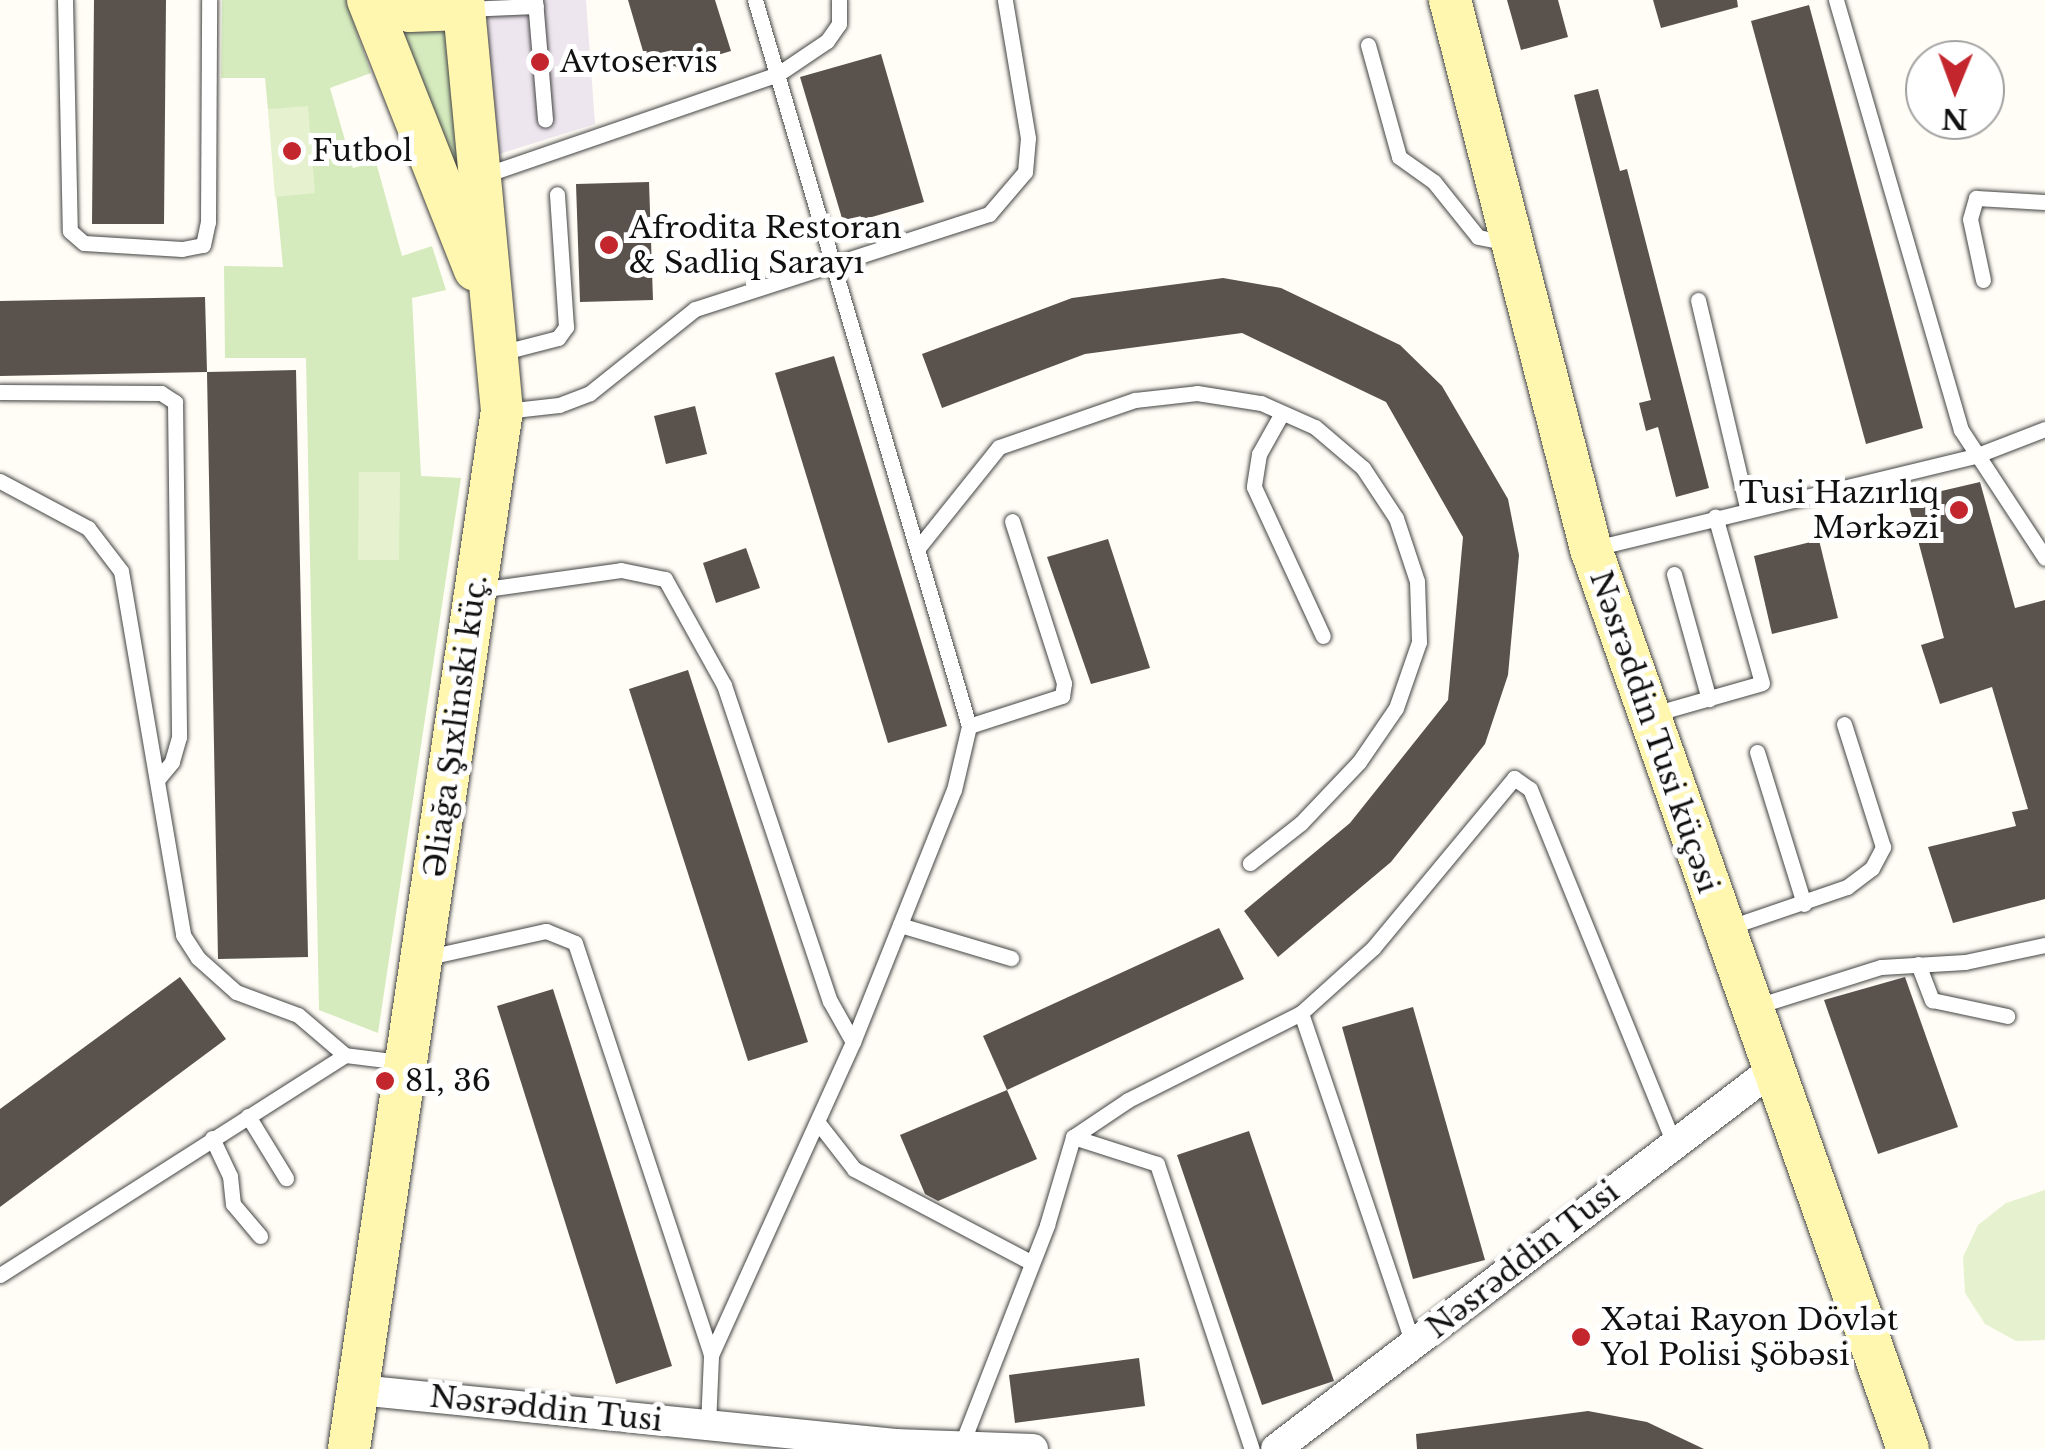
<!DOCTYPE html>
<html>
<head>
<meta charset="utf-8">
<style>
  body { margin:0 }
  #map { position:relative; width:2045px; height:1449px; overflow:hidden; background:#fffdf5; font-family:"Libre Baskerville",serif }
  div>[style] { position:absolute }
  .industrial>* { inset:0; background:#eee6ef }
  .green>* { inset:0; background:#d5ebbd }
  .pitch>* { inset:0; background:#e6f2cf }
  .building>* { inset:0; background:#5a524d }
  .roads { filter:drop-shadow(0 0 2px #444) drop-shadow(0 0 2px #444) }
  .lane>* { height:15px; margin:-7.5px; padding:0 7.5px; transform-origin:7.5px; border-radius:7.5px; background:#fff }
  .street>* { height:30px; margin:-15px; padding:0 15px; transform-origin:15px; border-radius:15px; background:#fff }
  .secondary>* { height:42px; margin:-21px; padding:0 21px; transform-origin:21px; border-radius:21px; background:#fff6b0 }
  .dots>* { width:28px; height:28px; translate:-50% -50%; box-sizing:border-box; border:5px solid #fff; border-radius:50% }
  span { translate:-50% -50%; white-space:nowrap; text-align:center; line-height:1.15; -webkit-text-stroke:10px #fff; paint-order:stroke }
  .poi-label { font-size:30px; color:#111 }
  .left { translate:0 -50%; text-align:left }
  .right { translate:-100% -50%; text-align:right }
  .street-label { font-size:30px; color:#111 }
  .north { position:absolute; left:1905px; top:40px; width:100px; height:100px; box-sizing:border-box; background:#fff; border:2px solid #a0a0a0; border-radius:50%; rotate:181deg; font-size:28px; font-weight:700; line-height:40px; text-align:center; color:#111 }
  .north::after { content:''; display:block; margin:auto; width:35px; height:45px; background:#c4262e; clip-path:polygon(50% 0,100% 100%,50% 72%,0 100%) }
</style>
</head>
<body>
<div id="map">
  <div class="industrial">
    <div style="clip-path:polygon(486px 0,586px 0,595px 124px,496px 155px)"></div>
  </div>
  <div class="green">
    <div style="clip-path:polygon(222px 0,346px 0,371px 73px,330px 88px,353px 168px,376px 162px,402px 256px,432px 246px,446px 290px,412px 298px,421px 476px,461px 478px,378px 1033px,319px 1010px,306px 358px,225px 358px,224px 266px,283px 267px,265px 78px,221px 78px)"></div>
    <div style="clip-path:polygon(389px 26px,450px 33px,466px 211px)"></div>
  </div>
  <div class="pitch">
    <div style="clip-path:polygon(308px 106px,315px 193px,275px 197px,268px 109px)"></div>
    <div style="clip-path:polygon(359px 472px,400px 472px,399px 560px,358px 560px)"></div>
    <div style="clip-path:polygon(2045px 1190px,2045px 1340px,2016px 1341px,1985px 1324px,1965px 1293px,1963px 1257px,1978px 1225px,2006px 1203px)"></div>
  </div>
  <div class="building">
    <div style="clip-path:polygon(94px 0,166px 0,164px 224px,92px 224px)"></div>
    <div style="clip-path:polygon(628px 0,715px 0,731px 51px,650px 75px)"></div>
    <div style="clip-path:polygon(1507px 0,1558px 0,1568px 37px,1521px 50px)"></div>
    <div style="clip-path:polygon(1653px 0,1737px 0,1738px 7px,1661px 28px)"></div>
    <div style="clip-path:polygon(1809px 5px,1923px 428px,1866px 444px,1751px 21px)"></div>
    <div style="clip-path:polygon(881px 54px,924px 202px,844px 225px,800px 77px)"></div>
    <div style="clip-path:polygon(1598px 89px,1620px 171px,1627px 169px,1709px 488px,1676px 497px,1658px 427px,1646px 431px,1639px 403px,1651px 400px,1574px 95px)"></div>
    <div style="clip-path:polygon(649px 182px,653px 300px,580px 302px,576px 184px)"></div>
    <div style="clip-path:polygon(1223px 278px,1281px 288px,1400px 345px,1442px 386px,1508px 499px,1519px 555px,1508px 675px,1485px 744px,1391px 862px,1278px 957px,1244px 911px,1350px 823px,1448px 700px,1463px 537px,1386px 402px,1242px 333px,1085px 354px,942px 408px,922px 354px,1072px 298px)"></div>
    <div style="clip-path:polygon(205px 297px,207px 372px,0 376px,0 301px)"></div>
    <div style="clip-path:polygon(834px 356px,947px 726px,888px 743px,775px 373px)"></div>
    <div style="clip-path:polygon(296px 370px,308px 957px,218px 959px,207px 372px)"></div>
    <div style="clip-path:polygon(695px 406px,707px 454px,666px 464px,654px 416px)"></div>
    <div style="clip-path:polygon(1980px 482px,2015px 608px,2045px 600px,2045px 899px,1953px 923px,1928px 847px,2016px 826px,2012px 812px,2028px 809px,1992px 687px,1940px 704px,1921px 645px,1944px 638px,1907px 499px)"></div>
    <div style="clip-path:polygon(1108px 539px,1150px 668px,1091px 684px,1047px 557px)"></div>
    <div style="clip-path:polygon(1819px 540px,1838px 618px,1772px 634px,1754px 556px)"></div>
    <div style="clip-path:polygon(746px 548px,760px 588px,716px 603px,703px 563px)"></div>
    <div style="clip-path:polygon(688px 670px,808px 1042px,748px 1061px,629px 689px)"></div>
    <div style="clip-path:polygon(1219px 928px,1244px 979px,1007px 1090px,983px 1036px)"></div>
    <div style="clip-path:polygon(180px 977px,226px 1039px,0 1207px,0 1109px)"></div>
    <div style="clip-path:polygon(1905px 977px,1958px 1127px,1878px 1154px,1824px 1000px)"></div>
    <div style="clip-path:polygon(553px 989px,672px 1366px,616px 1384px,497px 1006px)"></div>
    <div style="clip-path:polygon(1413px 1007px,1485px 1260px,1413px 1279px,1342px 1027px)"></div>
    <div style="clip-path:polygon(1007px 1090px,1037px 1159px,938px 1201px,925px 1194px,900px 1135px)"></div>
    <div style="clip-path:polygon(1249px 1131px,1334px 1381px,1262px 1405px,1177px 1155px)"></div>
    <div style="clip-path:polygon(1139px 1358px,1145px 1406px,1015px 1423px,1009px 1375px)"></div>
    <div style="clip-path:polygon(1588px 1411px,1647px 1422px,1704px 1449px,1417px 1449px,1416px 1434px)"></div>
  </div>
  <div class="roads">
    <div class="lane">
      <div style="left:65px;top:0;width:231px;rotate:88.8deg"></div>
      <div style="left:70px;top:231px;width:18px;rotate:41deg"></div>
      <div style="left:84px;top:243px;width:98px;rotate:3.5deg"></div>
      <div style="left:182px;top:249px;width:21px;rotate:-11deg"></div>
      <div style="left:203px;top:245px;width:24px;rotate:-78deg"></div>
      <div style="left:208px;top:222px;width:222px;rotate:-89.7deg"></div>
      <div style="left:535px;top:0;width:120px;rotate:85.2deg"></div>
      <div style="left:1836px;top:0;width:448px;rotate:73.8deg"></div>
      <div style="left:1961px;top:430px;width:153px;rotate:56.7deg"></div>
      <div style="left:465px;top:9px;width:71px;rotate:-2.4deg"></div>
      <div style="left:1368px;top:45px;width:116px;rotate:74.5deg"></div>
      <div style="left:1399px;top:157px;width:43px;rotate:35.5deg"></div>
      <div style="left:1434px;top:182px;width:70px;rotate:51.3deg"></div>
      <div style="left:1478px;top:237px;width:32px;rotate:11deg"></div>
      <div style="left:482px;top:176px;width:313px;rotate:-19deg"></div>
      <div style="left:778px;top:74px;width:59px;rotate:-34deg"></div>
      <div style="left:827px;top:41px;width:21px;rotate:-55deg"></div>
      <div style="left:839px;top:24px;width:24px;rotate:-90deg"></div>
      <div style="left:1983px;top:280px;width:62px;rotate:-102deg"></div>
      <div style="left:1970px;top:219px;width:22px;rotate:-74deg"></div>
      <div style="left:1976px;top:198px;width:69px;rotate:3.3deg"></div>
      <div style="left:1698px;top:300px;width:213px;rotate:76.7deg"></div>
      <div style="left:500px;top:353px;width:60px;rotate:-14.5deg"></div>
      <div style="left:558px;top:338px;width:14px;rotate:-54deg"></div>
      <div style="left:566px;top:327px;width:133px;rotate:-93.9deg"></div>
      <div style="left:0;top:392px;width:161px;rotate:0.4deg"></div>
      <div style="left:161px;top:393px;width:17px;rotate:33deg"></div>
      <div style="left:175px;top:402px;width:335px;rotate:89.3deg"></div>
      <div style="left:179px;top:737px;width:26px;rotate:106deg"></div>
      <div style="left:172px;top:762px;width:23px;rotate:130deg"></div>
      <div style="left:505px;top:411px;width:54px;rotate:-6.3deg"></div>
      <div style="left:559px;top:405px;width:33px;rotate:-21deg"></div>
      <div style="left:590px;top:393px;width:134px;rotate:-38.7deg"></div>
      <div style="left:695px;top:309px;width:309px;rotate:-17.9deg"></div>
      <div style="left:989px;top:214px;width:55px;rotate:-49.4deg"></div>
      <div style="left:1025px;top:172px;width:34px;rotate:-85deg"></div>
      <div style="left:1028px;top:138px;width:140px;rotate:-99.5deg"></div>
      <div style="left:1282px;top:413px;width:47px;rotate:119.3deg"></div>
      <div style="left:1259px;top:454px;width:33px;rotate:99deg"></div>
      <div style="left:1254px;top:487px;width:164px;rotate:65.2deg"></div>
      <div style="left:0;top:481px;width:100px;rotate:28.1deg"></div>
      <div style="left:88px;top:528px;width:54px;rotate:52.5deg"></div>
      <div style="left:121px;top:571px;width:369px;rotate:80.3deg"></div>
      <div style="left:183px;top:935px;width:27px;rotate:57deg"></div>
      <div style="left:198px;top:958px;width:51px;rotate:41.8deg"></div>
      <div style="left:236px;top:992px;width:66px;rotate:20.4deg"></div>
      <div style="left:298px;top:1015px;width:62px;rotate:40.4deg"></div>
      <div style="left:918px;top:548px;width:129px;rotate:-51.3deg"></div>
      <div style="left:999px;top:447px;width:144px;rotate:-19.1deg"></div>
      <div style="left:1135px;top:400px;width:62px;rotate:-6.4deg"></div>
      <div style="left:1197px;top:393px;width:65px;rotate:8.9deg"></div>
      <div style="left:1261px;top:403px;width:59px;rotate:24deg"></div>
      <div style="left:1315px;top:427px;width:63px;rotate:40.5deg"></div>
      <div style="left:1363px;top:468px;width:60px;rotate:56.6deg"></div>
      <div style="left:1396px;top:518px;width:66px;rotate:71.6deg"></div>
      <div style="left:1417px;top:581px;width:61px;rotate:88.1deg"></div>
      <div style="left:1419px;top:642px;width:70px;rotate:109.2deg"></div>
      <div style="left:1396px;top:708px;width:65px;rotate:124.4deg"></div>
      <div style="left:1359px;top:762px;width:84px;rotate:133.6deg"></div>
      <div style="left:1301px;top:823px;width:65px;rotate:141.9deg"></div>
      <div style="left:1595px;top:548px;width:391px;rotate:-13.6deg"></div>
      <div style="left:1975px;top:456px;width:75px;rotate:-21.1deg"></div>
      <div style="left:1674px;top:574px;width:130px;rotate:74.4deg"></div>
      <div style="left:479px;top:590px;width:143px;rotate:-8deg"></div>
      <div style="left:621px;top:570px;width:45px;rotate:11.6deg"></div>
      <div style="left:665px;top:579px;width:121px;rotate:60.9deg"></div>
      <div style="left:724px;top:685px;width:333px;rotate:71.5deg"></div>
      <div style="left:830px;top:1001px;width:47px;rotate:60.7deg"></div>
      <div style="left:1650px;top:715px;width:116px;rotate:-15.9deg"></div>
      <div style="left:1762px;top:683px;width:173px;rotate:-105.7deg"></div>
      <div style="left:969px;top:726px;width:98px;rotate:-17.9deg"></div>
      <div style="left:1062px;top:696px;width:13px;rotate:-81deg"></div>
      <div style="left:1064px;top:683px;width:170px;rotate:-107.8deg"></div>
      <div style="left:1757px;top:752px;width:159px;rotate:72.8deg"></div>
      <div style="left:900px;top:925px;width:116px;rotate:16.6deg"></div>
      <div style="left:1727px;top:928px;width:127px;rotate:-18.9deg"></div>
      <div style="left:1847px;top:887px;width:31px;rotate:-37deg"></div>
      <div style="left:1872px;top:868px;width:24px;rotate:-62deg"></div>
      <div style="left:1883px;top:847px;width:129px;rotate:-107.6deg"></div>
      <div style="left:424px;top:958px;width:125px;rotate:-12.5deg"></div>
      <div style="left:546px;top:931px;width:31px;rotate:22deg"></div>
      <div style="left:575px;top:943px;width:434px;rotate:71.7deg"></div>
      <div style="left:1918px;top:964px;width:39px;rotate:69deg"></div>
      <div style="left:1932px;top:1000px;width:77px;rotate:12deg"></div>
      <div style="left:1757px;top:1006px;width:130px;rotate:-17.5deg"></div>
      <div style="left:1881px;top:967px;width:84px;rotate:-3.4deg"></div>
      <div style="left:1965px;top:962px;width:82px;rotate:-12deg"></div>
      <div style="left:1301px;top:1013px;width:352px;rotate:71.3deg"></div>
      <div style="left:248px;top:1116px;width:73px;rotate:58.5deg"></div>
      <div style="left:819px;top:1124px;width:57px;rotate:52.1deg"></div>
      <div style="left:854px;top:1169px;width:201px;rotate:27.8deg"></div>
      <div style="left:1073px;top:1137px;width:88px;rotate:17.8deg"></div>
      <div style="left:1157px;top:1164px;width:300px;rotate:71.6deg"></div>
      <div style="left:212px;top:1138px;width:42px;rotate:64.7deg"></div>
      <div style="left:230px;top:1176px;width:28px;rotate:84deg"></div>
      <div style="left:233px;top:1204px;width:42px;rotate:49.8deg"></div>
      <div style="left:0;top:1275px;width:409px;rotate:-32.5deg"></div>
      <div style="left:345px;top:1055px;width:56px;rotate:7.1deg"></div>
      <div style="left:708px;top:1425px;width:70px;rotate:-87.5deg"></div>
      <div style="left:711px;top:1355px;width:344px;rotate:-65.6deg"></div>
      <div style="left:853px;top:1042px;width:271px;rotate:-68.2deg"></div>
      <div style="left:954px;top:790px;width:66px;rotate:-76.8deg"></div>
      <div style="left:969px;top:726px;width:757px;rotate:-106.42deg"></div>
      <div style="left:961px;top:1446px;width:237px;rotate:-68.7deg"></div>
      <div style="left:1047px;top:1225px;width:92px;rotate:-73.5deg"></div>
      <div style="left:1073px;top:1137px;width:66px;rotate:-33.9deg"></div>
      <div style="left:1128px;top:1100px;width:194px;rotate:-26.7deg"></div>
      <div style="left:1301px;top:1013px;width:97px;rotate:-42.1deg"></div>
      <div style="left:1373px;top:948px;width:221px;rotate:-50.3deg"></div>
      <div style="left:1514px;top:778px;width:19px;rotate:35deg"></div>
      <div style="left:1530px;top:789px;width:380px;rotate:67.9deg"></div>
    </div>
    <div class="street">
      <div style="left:359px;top:1390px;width:539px;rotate:5.75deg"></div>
      <div style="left:895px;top:1444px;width:138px;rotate:2.1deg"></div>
      <div style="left:1276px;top:1449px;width:624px;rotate:-37.38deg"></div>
    </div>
    <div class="secondary">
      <div style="left:368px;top:0;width:290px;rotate:68.4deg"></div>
      <div style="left:385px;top:0;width:27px;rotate:24deg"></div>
      <div style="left:410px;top:11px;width:53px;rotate:-2.2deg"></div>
      <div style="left:1450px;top:0;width:567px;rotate:75.6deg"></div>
      <div style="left:1591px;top:549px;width:954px;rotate:70.6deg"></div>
      <div style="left:349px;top:1449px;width:1049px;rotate:-81.62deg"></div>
      <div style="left:502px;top:411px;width:413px;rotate:-95.4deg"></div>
    </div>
  </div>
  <div class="dots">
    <div style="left:540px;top:62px;background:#c4262e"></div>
    <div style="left:292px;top:151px;background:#c4262e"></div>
    <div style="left:609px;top:245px;background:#c4262e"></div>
    <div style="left:1959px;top:510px;background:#c4262e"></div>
    <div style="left:385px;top:1081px;background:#c4262e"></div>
    <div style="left:1581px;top:1337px;background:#c4262e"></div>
  </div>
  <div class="poi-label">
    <span class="left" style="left:560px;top:62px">Avtoservis</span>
    <span class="left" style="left:312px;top:151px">Futbol</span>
    <span class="left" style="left:629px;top:245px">Afrodita Restoran<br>&amp; Sadliq Sarayı</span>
    <span class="right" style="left:1939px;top:510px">Tusi Hazırlıq<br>Mərkəzi</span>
    <span class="left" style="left:405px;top:1081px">81, 36</span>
    <span class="left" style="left:1601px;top:1337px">Xətai Rayon Dövlət<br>Yol Polisi Şöbəsi</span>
  </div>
  <div class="street-label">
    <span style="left:456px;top:726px;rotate:-82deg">Əliağa Şıxlinski küç.</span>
    <span style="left:1654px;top:732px;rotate:71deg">Nəsrəddin Tusi küçəsi</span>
    <span style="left:1523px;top:1260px;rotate:-38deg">Nəsrəddin Tusi</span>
    <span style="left:546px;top:1409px;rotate:6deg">Nəsrəddin Tusi</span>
  </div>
  <div class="north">N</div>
</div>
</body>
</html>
